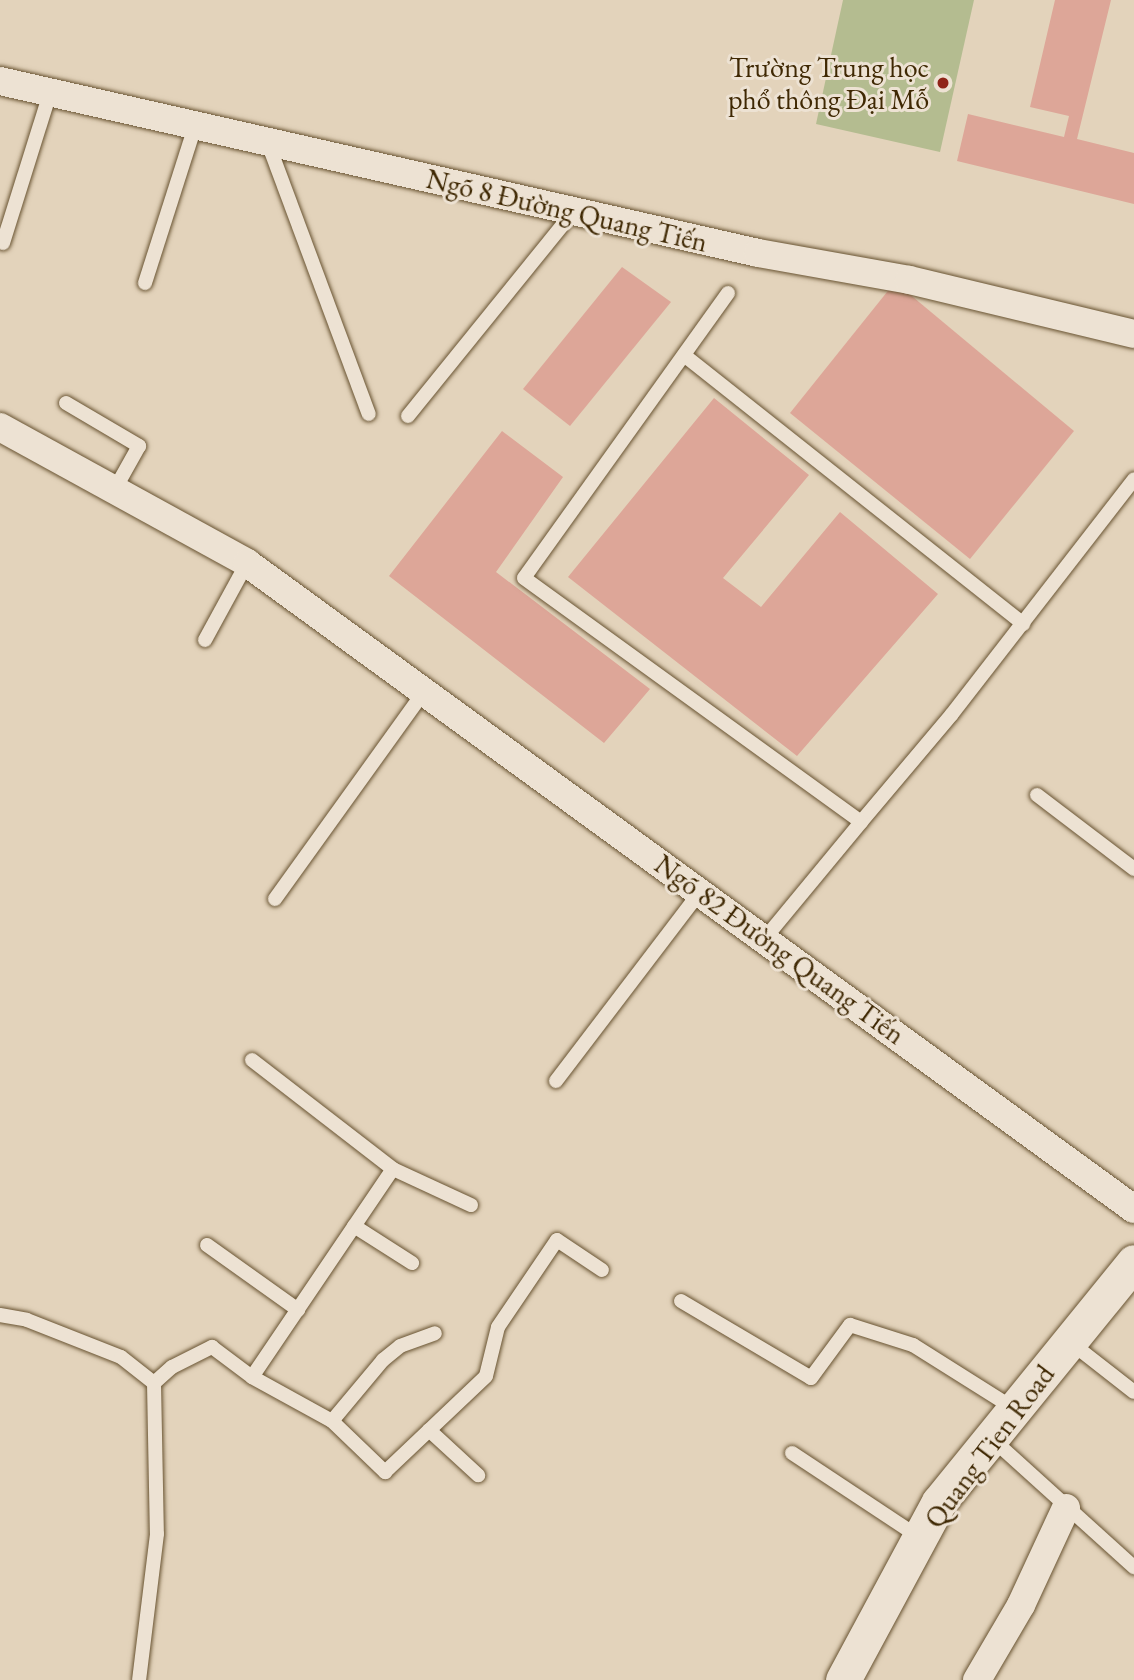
<!DOCTYPE html>
<html>
<head>
<meta charset="utf-8">
<style>
  body { margin:0 }
  #map { position:relative; width:1134px; height:1680px; overflow:hidden; background:#e3d3bb; font-family:"EB Garamond",serif }
  div>[style] { position:absolute }
  .green>* { inset:0; background:#b4bc90 }
  .building>* { inset:0; background:#dda698 }
  .roads { filter:drop-shadow(0 0 2px #685331) drop-shadow(0 0 2px #685331) }
  .service>* { height:14px; margin:-7px; padding:0 7px; transform-origin:7px; border-radius:7px; background:#ede2d3 }
  .minor>* { height:28px; margin:-14px; padding:0 14px; transform-origin:14px; border-radius:14px; background:#ede2d3 }
  .tertiary>* { height:35px; margin:-17.5px; padding:0 17.5px; transform-origin:17.5px; border-radius:17.5px; background:#ede2d3 }
  .dots>* { width:19px; height:19px; translate:-50% -50%; box-sizing:border-box; border:4px solid #ede2d3; border-radius:50% }
  span { translate:-50% -50%; white-space:nowrap; text-align:center; line-height:1.15; -webkit-text-stroke:6px #ede2d3; paint-order:stroke }
  .poi-label { font-size:28px; color:#3f2803 }
  .right { translate:-100% -50%; text-align:right }
  .street-label { font-size:28px; color:#3f2803 }
</style>
</head>
<body>
<div id="map">
  <div class="green">
    <div style="clip-path:polygon(843px 0,974px 0,940px 152px,816px 124px)"></div>
  </div>
  <div class="building">
    <div style="clip-path:polygon(1055px 0,1111px 0,1077px 139px,1134px 153px,1134px 204px,957px 161px,968px 114px,1064px 137px,1069px 116px,1030px 107px)"></div>
    <div style="clip-path:polygon(622px 267px,671px 302px,570px 426px,523px 389px)"></div>
    <div style="clip-path:polygon(895px 282px,1074px 431px,970px 559px,790px 413px)"></div>
    <div style="clip-path:polygon(714px 398px,809px 475px,723px 578px,761px 607px,840px 512px,938px 594px,797px 756px,568px 577px)"></div>
    <div style="clip-path:polygon(502px 431px,563px 477px,496px 572px,650px 689px,604px 743px,389px 576px)"></div>
  </div>
  <div class="roads">
    <div class="service">
      <div style="left:268px;top:143px;width:289px;rotate:69.6deg"></div>
      <div style="left:3px;top:243px;width:157px;rotate:-72.6deg"></div>
      <div style="left:145px;top:283px;width:165px;rotate:-72.3deg"></div>
      <div style="left:728px;top:293px;width:350px;rotate:125.6deg"></div>
      <div style="left:524px;top:578px;width:416px;rotate:35.9deg"></div>
      <div style="left:861px;top:822px;width:141px;rotate:-49.9deg"></div>
      <div style="left:952px;top:714px;width:297px;rotate:-52.2deg"></div>
      <div style="left:684px;top:355px;width:433px;rotate:38.4deg"></div>
      <div style="left:66px;top:403px;width:85px;rotate:30.5deg"></div>
      <div style="left:139px;top:446px;width:49px;rotate:119.2deg"></div>
      <div style="left:408px;top:416px;width:262px;rotate:-51deg"></div>
      <div style="left:205px;top:640px;width:88px;rotate:-61.4deg"></div>
      <div style="left:1037px;top:795px;width:122px;rotate:37.3deg"></div>
      <div style="left:275px;top:899px;width:257px;rotate:-54.3deg"></div>
      <div style="left:766px;top:937px;width:149px;rotate:-50.4deg"></div>
      <div style="left:252px;top:1060px;width:178px;rotate:37.7deg"></div>
      <div style="left:393px;top:1169px;width:86px;rotate:24.8deg"></div>
      <div style="left:556px;top:1081px;width:239px;rotate:-52.7deg"></div>
      <div style="left:354px;top:1226px;width:69px;rotate:32.5deg"></div>
      <div style="left:207px;top:1245px;width:112px;rotate:35.5deg"></div>
      <div style="left:681px;top:1301px;width:151px;rotate:30.6deg"></div>
      <div style="left:811px;top:1378px;width:66px;rotate:-53.7deg"></div>
      <div style="left:850px;top:1325px;width:66px;rotate:17.6deg"></div>
      <div style="left:913px;top:1345px;width:118px;rotate:32.2deg"></div>
      <div style="left:0;top:1315px;width:27px;rotate:10deg"></div>
      <div style="left:27px;top:1320px;width:101px;rotate:21.5deg"></div>
      <div style="left:121px;top:1357px;width:42px;rotate:38.2deg"></div>
      <div style="left:154px;top:1383px;width:151px;rotate:88.9deg"></div>
      <div style="left:157px;top:1534px;width:147px;rotate:97deg"></div>
      <div style="left:1070px;top:1342px;width:81px;rotate:38deg"></div>
      <div style="left:252px;top:1377px;width:251px;rotate:-55.9deg"></div>
      <div style="left:154px;top:1383px;width:24px;rotate:-42deg"></div>
      <div style="left:172px;top:1367px;width:45px;rotate:-26.6deg"></div>
      <div style="left:212px;top:1347px;width:50px;rotate:36.9deg"></div>
      <div style="left:252px;top:1377px;width:91px;rotate:28.8deg"></div>
      <div style="left:332px;top:1421px;width:74px;rotate:43.9deg"></div>
      <div style="left:385px;top:1472px;width:139px;rotate:-43.5deg"></div>
      <div style="left:486px;top:1376px;width:50px;rotate:-76.2deg"></div>
      <div style="left:498px;top:1327px;width:105px;rotate:-55.9deg"></div>
      <div style="left:557px;top:1240px;width:54px;rotate:33.7deg"></div>
      <div style="left:332px;top:1421px;width:80px;rotate:-50.1deg"></div>
      <div style="left:383px;top:1360px;width:22px;rotate:-39deg"></div>
      <div style="left:400px;top:1346px;width:37px;rotate:-20deg"></div>
      <div style="left:429px;top:1430px;width:67px;rotate:42.6deg"></div>
      <div style="left:991px;top:1438px;width:193px;rotate:42.1deg"></div>
      <div style="left:792px;top:1453px;width:152px;rotate:33.5deg"></div>
    </div>
    <div class="minor">
      <div style="left:0;top:81px;width:777px;rotate:12.78deg"></div>
      <div style="left:758px;top:253px;width:153px;rotate:10.1deg"></div>
      <div style="left:909px;top:280px;width:231px;rotate:13.5deg"></div>
      <div style="left:0;top:427px;width:282px;rotate:28.8deg"></div>
      <div style="left:247px;top:563px;width:1097px;rotate:36.07deg"></div>
      <div style="left:977px;top:1680px;width:87px;rotate:-59.6deg"></div>
      <div style="left:1021px;top:1605px;width:107px;rotate:-65.1deg"></div>
    </div>
    <div class="tertiary">
      <div style="left:843px;top:1680px;width:202px;rotate:-61.7deg"></div>
      <div style="left:939px;top:1502px;width:309px;rotate:-50.9deg"></div>
    </div>
  </div>
  <div class="dots">
    <div style="left:943px;top:83px;background:#8f2418"></div>
  </div>
  <div class="poi-label">
    <span class="right" style="left:929px;top:83px">Trường Trung học<br>phổ thông Đại Mỗ</span>
  </div>
  <div class="street-label">
    <span style="left:567px;top:210px;rotate:13deg">Ngõ 8 Đường Quang Tiến</span>
    <span style="left:780px;top:949px;rotate:36deg">Ngõ 82 Đường Quang Tiến</span>
    <span style="left:989px;top:1446px;rotate:-53deg">Quang Tien Road</span>
  </div>
</div>
</body>
</html>
